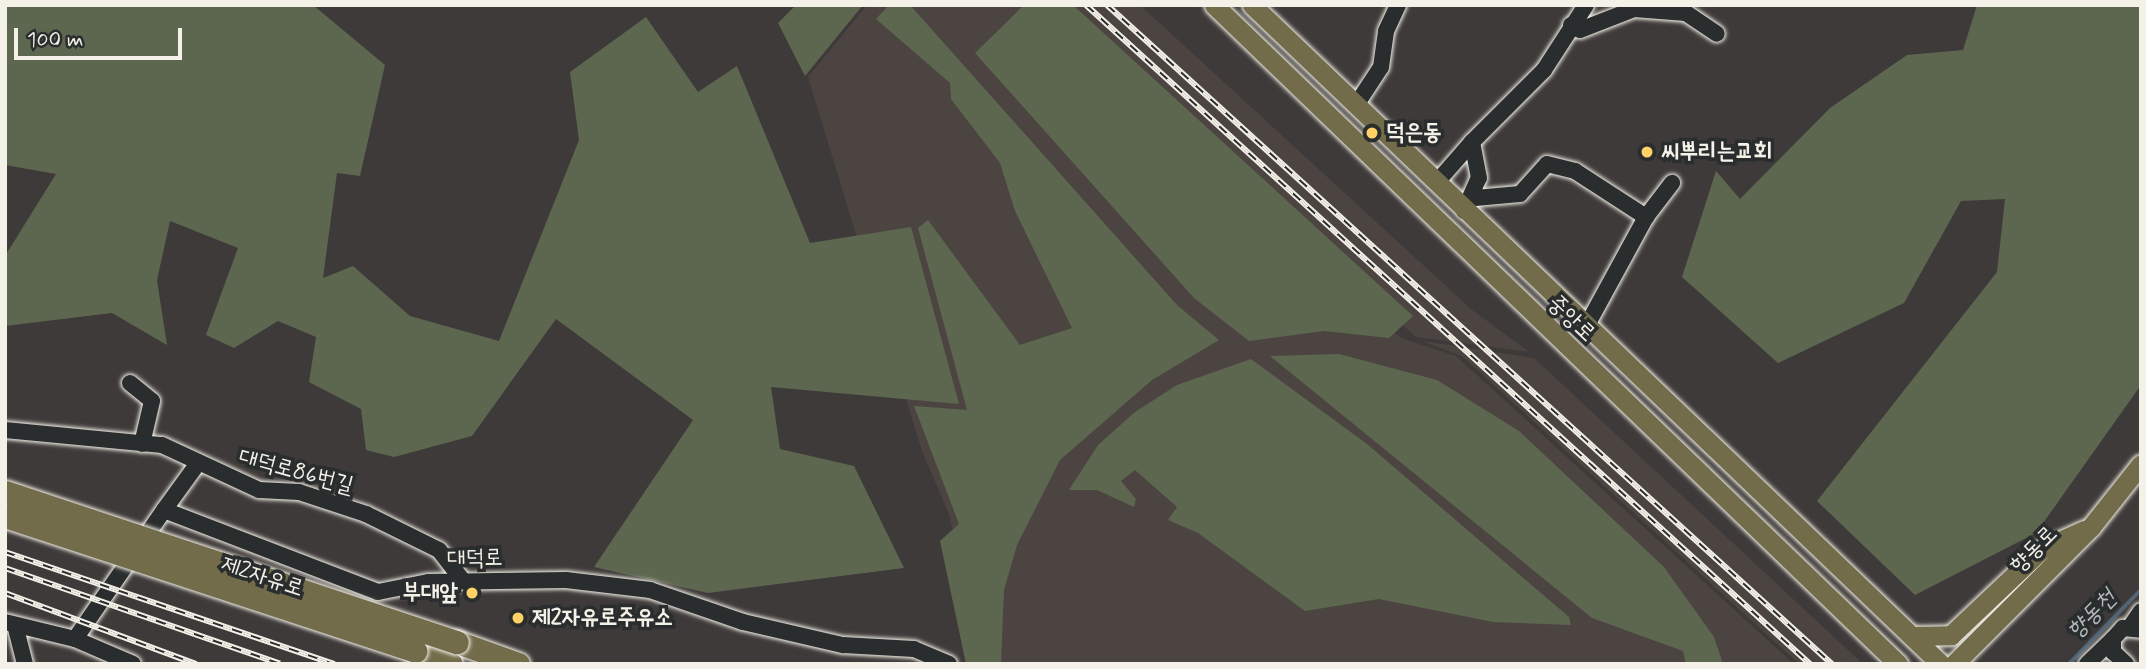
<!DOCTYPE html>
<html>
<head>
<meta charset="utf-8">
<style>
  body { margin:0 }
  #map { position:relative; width:2146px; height:669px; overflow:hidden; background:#3e3a39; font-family:Mynerve,"Poor Story",sans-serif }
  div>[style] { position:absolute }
  .built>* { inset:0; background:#4c4441 }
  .green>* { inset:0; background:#5d674f }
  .stream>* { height:3.5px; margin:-1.75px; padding:0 1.75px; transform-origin:1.75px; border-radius:1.75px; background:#516374 }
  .roads { filter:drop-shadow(0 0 2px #f4f1e8) drop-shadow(0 0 2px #f4f1e8) }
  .minor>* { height:16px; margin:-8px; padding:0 8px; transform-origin:8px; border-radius:8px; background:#2a2d2e }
  .major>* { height:19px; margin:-9.5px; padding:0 9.5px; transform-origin:9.5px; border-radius:9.5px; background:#726c4b }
  .highway>* { height:23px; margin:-11.5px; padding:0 11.5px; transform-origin:11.5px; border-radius:11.5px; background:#726c4b }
  .rail>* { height:6px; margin-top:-3px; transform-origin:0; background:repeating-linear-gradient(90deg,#2a2d2e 0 10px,#f4f1e8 0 20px); box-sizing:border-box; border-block:2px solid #f4f1e8 }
  .bridges { filter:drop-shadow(0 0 2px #f4f1e8) drop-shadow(0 0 2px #f4f1e8) }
  .highway-bridge>* { height:23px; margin:-11.5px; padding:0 11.5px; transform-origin:11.5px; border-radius:11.5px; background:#726c4b }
  .dots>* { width:19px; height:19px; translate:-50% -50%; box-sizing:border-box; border:4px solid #2a2d2e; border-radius:50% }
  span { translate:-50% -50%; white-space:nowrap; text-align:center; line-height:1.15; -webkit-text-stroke:7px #2a2d2e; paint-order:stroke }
  .poi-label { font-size:23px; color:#f4f1e8; font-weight:700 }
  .left { translate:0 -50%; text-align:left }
  .right { translate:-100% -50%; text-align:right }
  .street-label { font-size:23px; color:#f4f1e8 }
  .water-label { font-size:24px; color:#b3b8ba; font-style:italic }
  .frame { position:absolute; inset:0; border:7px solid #f4f1e8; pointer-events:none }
  .scale { position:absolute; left:14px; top:28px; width:168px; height:32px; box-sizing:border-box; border:4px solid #f4f1e8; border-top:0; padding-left:9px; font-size:21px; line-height:24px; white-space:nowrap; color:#f4f1e8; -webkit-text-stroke:5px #2a2d2e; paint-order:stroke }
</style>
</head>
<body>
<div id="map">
  <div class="built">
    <div style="clip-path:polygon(867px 5px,1024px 5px,1401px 338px,1456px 356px,1794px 664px,982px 664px,949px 514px,922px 451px,808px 77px)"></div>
    <div style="clip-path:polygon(1043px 5px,1140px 5px,1471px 309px,1529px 352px,1416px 337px)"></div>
    <div style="clip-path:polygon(1422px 341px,1534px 358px,1863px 664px,1799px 664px,1462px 356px)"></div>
  </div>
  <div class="green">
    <div style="clip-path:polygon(5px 5px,313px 5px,385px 65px,360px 176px,337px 173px,323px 278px,353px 266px,410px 316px,499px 341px,579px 140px,570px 72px,646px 17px,698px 92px,737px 66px,810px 243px,911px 227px,959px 404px,771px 387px,780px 449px,854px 466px,904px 568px,708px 593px,594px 567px,693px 420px,556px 319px,472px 436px,394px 457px,366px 450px,361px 409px,309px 382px,316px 337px,278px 321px,234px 348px,206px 335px,238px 248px,170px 221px,157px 280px,167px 345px,112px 313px,5px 326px,5px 256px,56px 174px,5px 165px)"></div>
    <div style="clip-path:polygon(796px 5px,863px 5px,805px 76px,778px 23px)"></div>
    <div style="clip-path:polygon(889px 5px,910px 5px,1177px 305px,1219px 340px,1152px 380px,1060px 460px,1017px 545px,1004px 590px,1001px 664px,966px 664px,940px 541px,959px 524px,914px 406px,967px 410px,918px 228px,928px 220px,1020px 345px,1072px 328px,1015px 211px,1000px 163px,951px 99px,950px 83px,876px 19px)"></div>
    <div style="clip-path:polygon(1024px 5px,1073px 5px,1413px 316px,1389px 338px,1324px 331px,1249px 341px,1194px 298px,975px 53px)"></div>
    <div style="clip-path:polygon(1977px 5px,2141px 5px,2141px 385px,2036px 533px,1915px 595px,1817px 501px,1997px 272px,2005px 199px,1961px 201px,1904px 303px,1778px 363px,1682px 277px,1716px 171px,1740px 199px,1830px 108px,1907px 55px,1963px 50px)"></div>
    <div style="clip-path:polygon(1339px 354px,1437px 380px,1519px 431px,1664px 567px,1714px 637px,1723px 664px,1686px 664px,1683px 651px,1592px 618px,1270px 356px)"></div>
    <div style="clip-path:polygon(1251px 359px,1367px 444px,1569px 617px,1571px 625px,1493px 622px,1379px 599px,1305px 611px,1198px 533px,1168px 520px,1177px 507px,1135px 470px,1121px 481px,1136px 499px,1134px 507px,1097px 490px,1069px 490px,1098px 445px,1135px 412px,1177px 385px)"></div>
  </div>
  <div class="stream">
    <div style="left:2069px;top:664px;width:103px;rotate:-45.8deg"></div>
  </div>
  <div class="roads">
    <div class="minor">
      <div style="left:1571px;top:25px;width:10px;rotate:29deg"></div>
      <div style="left:1580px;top:30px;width:58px;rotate:-21.3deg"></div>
      <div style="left:1634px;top:9px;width:52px;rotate:4.4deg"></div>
      <div style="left:1686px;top:13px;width:37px;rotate:34deg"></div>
      <div style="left:1358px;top:102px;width:42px;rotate:-56.7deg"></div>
      <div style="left:1381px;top:67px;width:36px;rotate:-82deg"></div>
      <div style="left:1386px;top:31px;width:29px;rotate:-65deg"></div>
      <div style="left:1437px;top:182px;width:53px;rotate:-48.8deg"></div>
      <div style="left:1475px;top:198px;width:45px;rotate:-5.1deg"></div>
      <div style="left:1520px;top:194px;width:40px;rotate:-48deg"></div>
      <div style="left:1547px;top:164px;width:29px;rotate:14deg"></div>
      <div style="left:1575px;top:171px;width:85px;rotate:32.9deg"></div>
      <div style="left:1464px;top:211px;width:36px;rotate:-66deg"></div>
      <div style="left:1479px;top:178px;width:37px;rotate:-101deg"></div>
      <div style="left:1472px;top:142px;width:102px;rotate:-45deg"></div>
      <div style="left:1544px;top:70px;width:77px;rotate:-57.1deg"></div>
      <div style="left:1586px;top:327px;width:125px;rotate:-61.4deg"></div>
      <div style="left:1646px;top:217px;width:43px;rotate:-52.6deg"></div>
      <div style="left:130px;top:383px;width:28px;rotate:39deg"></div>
      <div style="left:152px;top:401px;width:44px;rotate:103.1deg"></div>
      <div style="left:5px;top:430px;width:158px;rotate:5.5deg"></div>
      <div style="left:162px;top:445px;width:107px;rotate:24.9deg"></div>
      <div style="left:259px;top:490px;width:40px;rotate:2.9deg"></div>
      <div style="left:299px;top:492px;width:71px;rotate:18.2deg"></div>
      <div style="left:366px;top:514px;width:81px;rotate:26.3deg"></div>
      <div style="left:439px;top:550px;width:39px;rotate:52deg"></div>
      <div style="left:164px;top:510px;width:54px;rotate:-54deg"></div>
      <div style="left:5px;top:622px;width:72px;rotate:13.7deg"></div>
      <div style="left:75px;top:639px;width:157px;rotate:-55.4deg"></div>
      <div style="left:164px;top:510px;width:229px;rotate:21deg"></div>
      <div style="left:378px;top:592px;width:51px;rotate:-11.3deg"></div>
      <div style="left:428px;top:582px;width:138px;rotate:-0.8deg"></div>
      <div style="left:566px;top:580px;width:85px;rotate:6.8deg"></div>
      <div style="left:650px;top:590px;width:98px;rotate:19deg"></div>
      <div style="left:743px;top:622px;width:103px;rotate:13deg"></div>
      <div style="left:843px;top:645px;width:71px;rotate:3.2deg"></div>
      <div style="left:914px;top:649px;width:38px;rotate:23deg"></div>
      <div style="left:15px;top:625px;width:40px;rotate:75.6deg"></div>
      <div style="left:2130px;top:627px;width:19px;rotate:-55deg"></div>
      <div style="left:75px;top:639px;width:63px;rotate:23.3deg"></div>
      <div style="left:2087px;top:664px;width:36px;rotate:-44deg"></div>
      <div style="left:2126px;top:664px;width:18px;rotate:-137deg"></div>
      <div style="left:2113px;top:652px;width:13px;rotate:-90deg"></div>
      <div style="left:2113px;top:639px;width:15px;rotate:-48deg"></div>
      <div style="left:2123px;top:628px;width:18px;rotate:6deg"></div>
    </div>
    <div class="major">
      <div style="left:1214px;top:5px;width:950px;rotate:43.93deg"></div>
      <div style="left:1252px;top:5px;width:953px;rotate:43.73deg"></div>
      <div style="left:1912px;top:636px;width:39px;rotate:-1deg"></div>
      <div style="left:1951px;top:635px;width:125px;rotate:-43.4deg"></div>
      <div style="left:2042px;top:549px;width:46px;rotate:-24.3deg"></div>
      <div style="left:1954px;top:664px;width:194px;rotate:-45deg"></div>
      <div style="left:2091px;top:527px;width:80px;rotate:-51.6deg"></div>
    </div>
    <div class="highway">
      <div style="left:457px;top:642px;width:65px;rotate:19.8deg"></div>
      <div style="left:415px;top:651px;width:38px;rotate:20deg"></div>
    </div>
  </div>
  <div class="rail">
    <div style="left:1086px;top:5px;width:979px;rotate:42.31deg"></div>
    <div style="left:1107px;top:5px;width:980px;rotate:42.27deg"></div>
    <div style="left:5px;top:552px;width:348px;rotate:18.8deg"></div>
    <div style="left:5px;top:568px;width:291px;rotate:19.2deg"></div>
    <div style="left:5px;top:593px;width:204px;rotate:20.4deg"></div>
  </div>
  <div class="bridges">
    <div class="highway-bridge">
      <div style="left:5px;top:492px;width:476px;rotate:18.4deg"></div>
      <div style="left:5px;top:516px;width:432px;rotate:18.2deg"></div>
    </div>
  </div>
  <div class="dots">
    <div style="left:1372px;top:133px;background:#ffd166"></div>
    <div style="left:1647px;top:152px;background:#ffd166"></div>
    <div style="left:472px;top:593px;background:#ffd166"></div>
    <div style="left:518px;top:618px;background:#ffd166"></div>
  </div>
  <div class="poi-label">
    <span class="left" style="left:1386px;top:133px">덕은동</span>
    <span class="left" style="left:1661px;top:152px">씨뿌리는교회</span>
    <span class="right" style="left:458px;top:593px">부대앞</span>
    <span class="left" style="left:532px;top:618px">제2자유로주유소</span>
  </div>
  <div class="street-label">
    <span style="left:1571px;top:319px;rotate:44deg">중앙로</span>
    <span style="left:296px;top:472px;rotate:15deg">대덕로86번길</span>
    <span style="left:2034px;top:550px;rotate:-45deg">향동로</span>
    <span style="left:475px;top:559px;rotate:-1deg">대덕로</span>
    <span style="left:262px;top:577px;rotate:18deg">제2자유로</span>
  </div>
  <div class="water-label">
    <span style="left:2092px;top:615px;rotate:-45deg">향동천</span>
  </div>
  <div class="frame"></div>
  <div class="scale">100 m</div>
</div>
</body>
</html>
